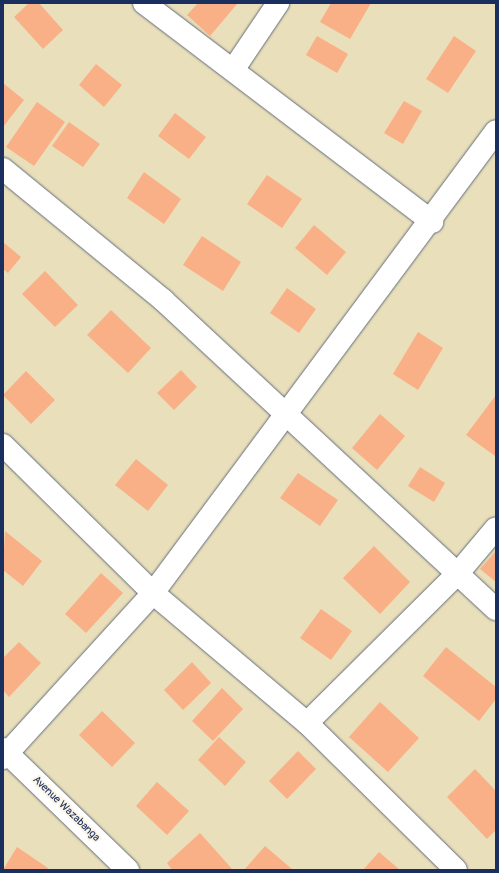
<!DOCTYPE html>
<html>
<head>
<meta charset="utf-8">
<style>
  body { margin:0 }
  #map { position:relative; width:499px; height:873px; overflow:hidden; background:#e9dfba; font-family:Pangolin,sans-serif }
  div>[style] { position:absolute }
  .building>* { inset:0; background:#fab087 }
  .roads { filter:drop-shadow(0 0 1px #636d7e) drop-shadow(0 0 1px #636d7e) }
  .minor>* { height:22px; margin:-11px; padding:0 11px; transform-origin:11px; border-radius:11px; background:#fff }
  .secondary>* { height:22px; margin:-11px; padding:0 11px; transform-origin:11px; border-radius:11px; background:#fff }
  span { translate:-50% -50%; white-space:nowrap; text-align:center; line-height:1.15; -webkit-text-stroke:4px #fcf5e5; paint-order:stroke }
  .street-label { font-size:11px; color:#1b2f5e }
  .frame { position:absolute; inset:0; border:4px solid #1b2f5e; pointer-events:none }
</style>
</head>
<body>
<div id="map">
  <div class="building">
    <div style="clip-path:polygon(29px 3px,39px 3px,63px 30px,43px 49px,14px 17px)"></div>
    <div style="clip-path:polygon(198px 3px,238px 3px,210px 36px,187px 15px)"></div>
    <div style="clip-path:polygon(331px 3px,371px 3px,350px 39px,320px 22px)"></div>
    <div style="clip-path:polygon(317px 36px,348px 54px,337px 73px,306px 55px)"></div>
    <div style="clip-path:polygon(454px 36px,476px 51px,448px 93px,426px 79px)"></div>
    <div style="clip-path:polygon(96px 64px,122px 85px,104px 107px,79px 85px)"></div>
    <div style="clip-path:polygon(3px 83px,24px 100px,3px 127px)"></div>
    <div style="clip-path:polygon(404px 101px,422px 111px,403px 144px,384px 133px)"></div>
    <div style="clip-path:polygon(37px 102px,65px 122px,34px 166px,6px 147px)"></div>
    <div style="clip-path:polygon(175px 113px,206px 137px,189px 159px,158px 136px)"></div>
    <div style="clip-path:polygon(69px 122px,100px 144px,83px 167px,52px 146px)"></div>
    <div style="clip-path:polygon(144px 172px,181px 199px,164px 224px,127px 198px)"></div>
    <div style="clip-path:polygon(267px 175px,302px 199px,282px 228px,247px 204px)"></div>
    <div style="clip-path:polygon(314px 225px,346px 252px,327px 275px,295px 248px)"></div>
    <div style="clip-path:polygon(202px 236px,241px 262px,223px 291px,183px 265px)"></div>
    <div style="clip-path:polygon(3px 242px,21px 257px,8px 273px,3px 269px)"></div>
    <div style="clip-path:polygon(45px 271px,78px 305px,55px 327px,22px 294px)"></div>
    <div style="clip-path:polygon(287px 288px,316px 309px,299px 333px,270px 313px)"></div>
    <div style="clip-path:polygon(111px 310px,151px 348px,128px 373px,87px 335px)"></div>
    <div style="clip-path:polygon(418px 332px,443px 348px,418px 390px,393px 374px)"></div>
    <div style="clip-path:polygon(181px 370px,197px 387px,174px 410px,157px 393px)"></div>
    <div style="clip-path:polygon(26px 371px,55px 400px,31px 424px,3px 395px)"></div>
    <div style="clip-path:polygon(496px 395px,496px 454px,495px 456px,466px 435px)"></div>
    <div style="clip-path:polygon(380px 414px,405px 436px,377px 470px,352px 448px)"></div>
    <div style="clip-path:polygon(136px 459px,168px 485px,148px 511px,115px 485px)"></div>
    <div style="clip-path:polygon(420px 467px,445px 483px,434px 502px,408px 486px)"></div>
    <div style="clip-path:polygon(298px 473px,338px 500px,320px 526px,280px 498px)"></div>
    <div style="clip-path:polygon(5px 531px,42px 561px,23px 586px,3px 570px)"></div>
    <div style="clip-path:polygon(374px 546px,410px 582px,380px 614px,343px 578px)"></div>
    <div style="clip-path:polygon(496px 551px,496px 582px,480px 569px)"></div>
    <div style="clip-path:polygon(101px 573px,123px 593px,86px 633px,65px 614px)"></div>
    <div style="clip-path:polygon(321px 609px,352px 631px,331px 660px,300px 638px)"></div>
    <div style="clip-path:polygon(19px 642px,41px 663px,9px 697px,3px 690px,3px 658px)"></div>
    <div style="clip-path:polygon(446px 647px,496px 687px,496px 699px,479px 721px,423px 676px)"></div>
    <div style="clip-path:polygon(192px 662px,211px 683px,183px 710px,164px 690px)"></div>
    <div style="clip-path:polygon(222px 688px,243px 709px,213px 741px,192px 721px)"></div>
    <div style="clip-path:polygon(380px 702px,419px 738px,388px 772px,349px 737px)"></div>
    <div style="clip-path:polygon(102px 711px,135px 743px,112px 767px,79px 735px)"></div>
    <div style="clip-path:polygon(219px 737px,246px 762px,225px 786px,198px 760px)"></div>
    <div style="clip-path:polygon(298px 751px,316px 769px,287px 799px,269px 781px)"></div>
    <div style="clip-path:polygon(475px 769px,496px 791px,496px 830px,487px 839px,447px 797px)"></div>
    <div style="clip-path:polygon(157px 782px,189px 811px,167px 835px,136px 806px)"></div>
    <div style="clip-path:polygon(200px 833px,233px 870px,172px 870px,167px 863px)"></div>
    <div style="clip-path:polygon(265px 846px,293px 870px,244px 870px)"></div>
    <div style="clip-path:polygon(17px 847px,48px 868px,46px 870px,3px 870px)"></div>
    <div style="clip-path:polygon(379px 852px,400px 870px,363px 870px)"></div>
  </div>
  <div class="roads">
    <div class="minor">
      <div style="left:144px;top:3px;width:362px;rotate:37.2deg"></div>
      <div style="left:233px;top:70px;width:81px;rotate:-56.1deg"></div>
      <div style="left:3px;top:169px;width:207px;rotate:39.3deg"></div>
      <div style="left:163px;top:300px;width:454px;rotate:42.9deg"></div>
      <div style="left:3px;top:445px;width:211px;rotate:44.6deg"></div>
      <div style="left:153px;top:593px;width:202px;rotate:40.2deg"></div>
      <div style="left:307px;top:723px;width:209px;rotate:44.6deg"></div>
      <div style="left:307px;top:723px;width:214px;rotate:-44.8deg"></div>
      <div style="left:459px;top:572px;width:57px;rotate:-49.9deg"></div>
      <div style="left:3px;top:758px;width:223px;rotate:-47.7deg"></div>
      <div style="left:153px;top:593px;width:575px;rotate:-53.41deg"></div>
    </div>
    <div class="secondary">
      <div style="left:3px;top:749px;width:174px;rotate:44.1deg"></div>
    </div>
  </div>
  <div class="street-label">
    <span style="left:66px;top:809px;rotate:44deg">Avenue Wazabanga</span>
  </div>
  <div class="frame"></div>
</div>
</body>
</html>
